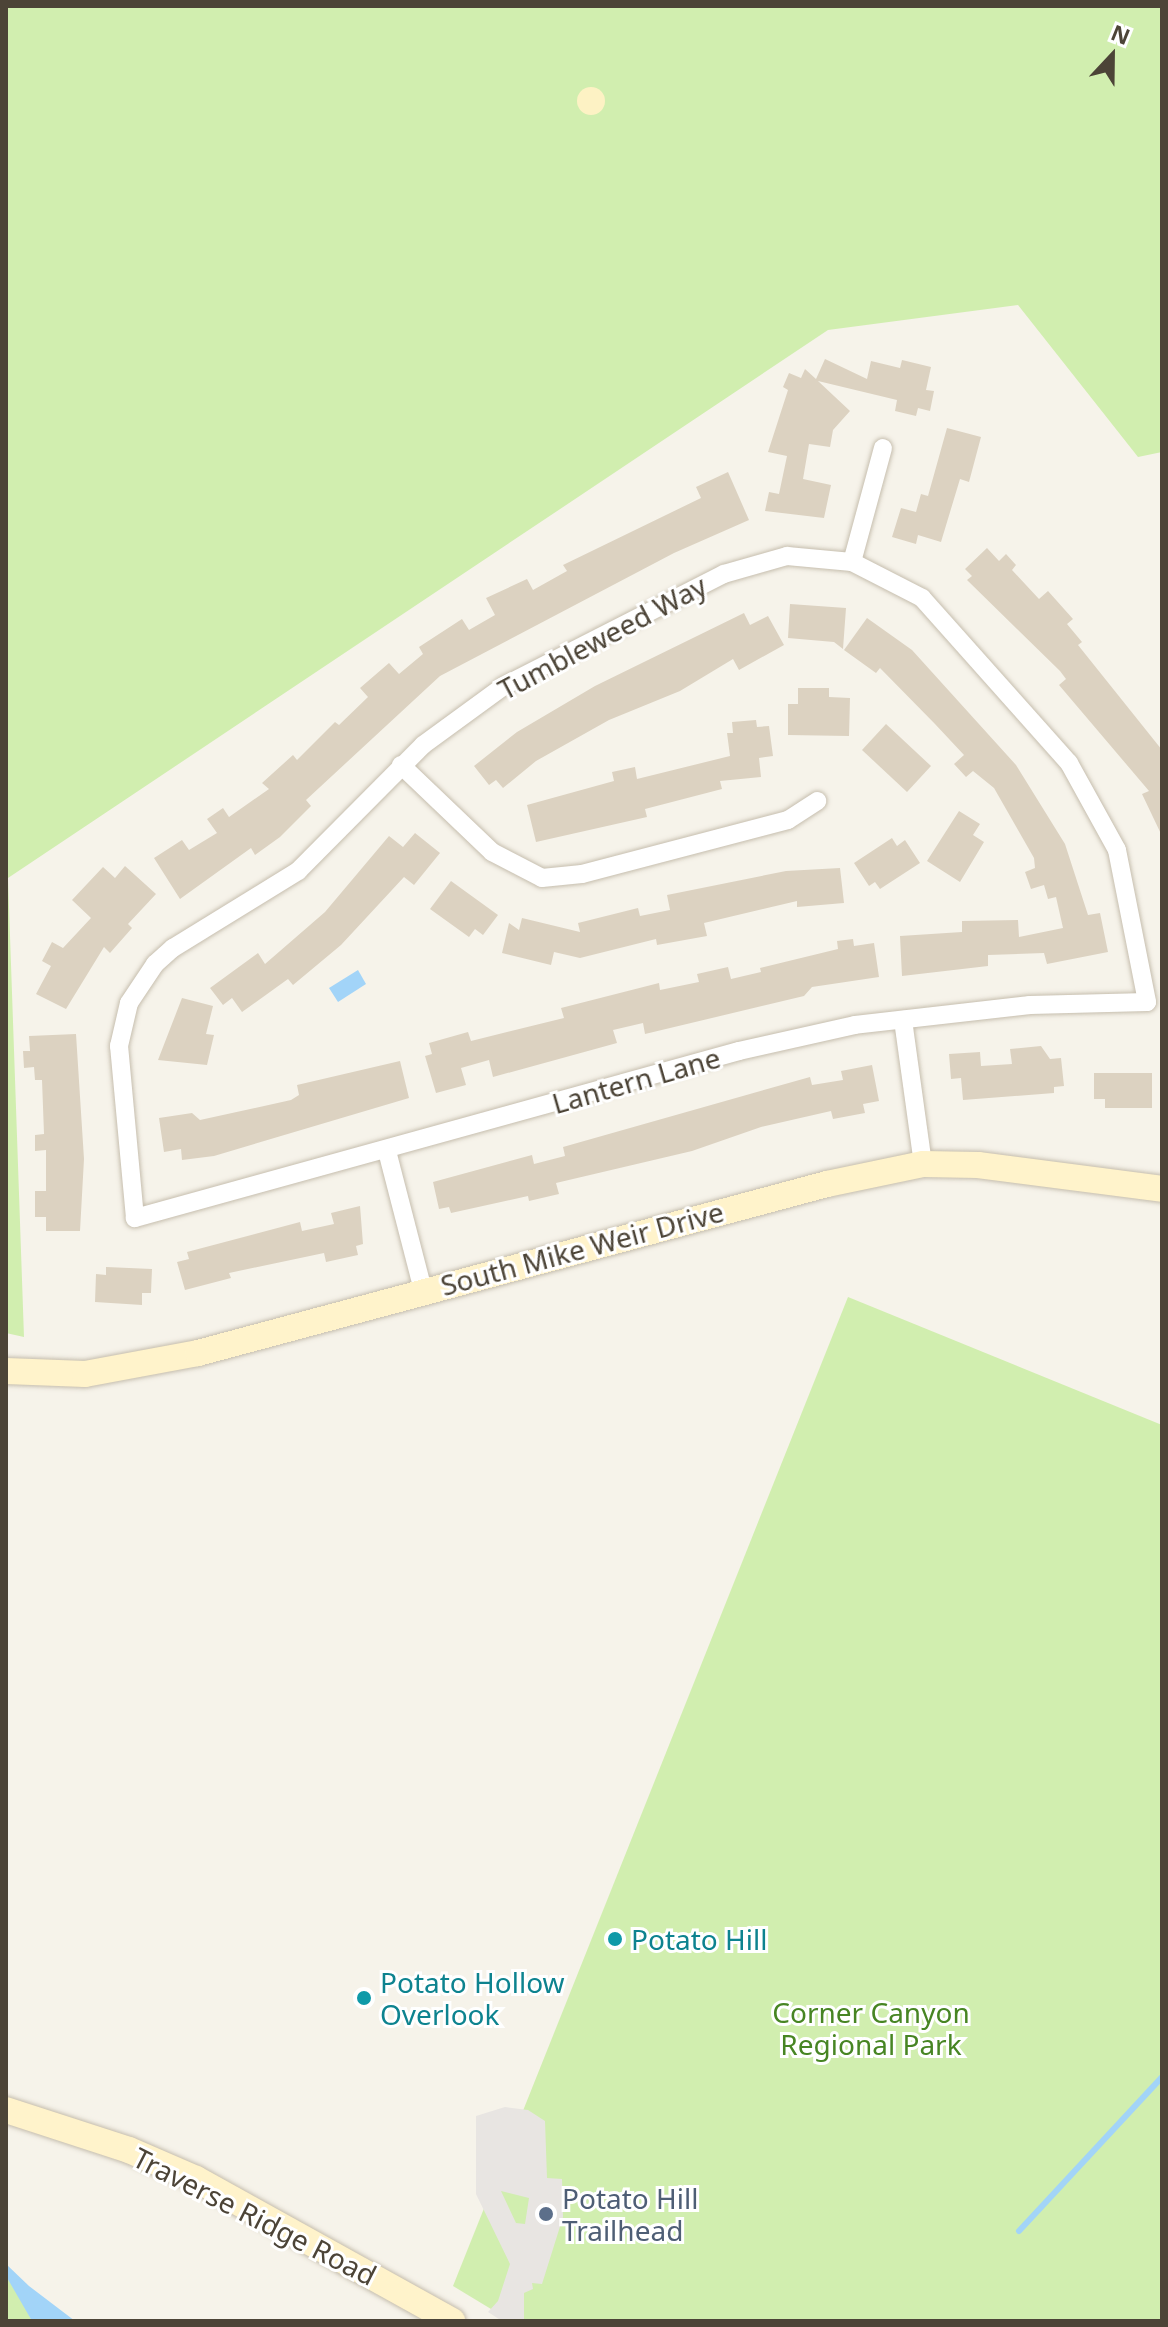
<!DOCTYPE html>
<html>
<head>
<meta charset="utf-8">
<style>
  body { margin:0 }
  #map { position:relative; width:1168px; height:2327px; overflow:hidden; background:#f6f3ea; font-family:"Noto Sans",sans-serif }
  div>[style] { position:absolute }
  .green>* { inset:0; background:#d1eeaf }
  .sand>* { inset:0; background:#fdf2c4 }
  .round { border-radius:50% }
  .parking>* { inset:0; background:#e8e5e2 }
  .water>* { inset:0; background:#a2d4f8 }
  .stream>* { height:6px; margin:-3px; padding:0 3px; transform-origin:3px; border-radius:3px; background:#a2d4f8 }
  .building>* { inset:0; background:#dcd2c1 }
  .roads { filter:drop-shadow(0 0 2px #c6beae) drop-shadow(0 0 2px #c6beae) }
  .street>* { height:18px; margin:-9px; padding:0 9px; transform-origin:9px; border-radius:9px; background:#fff }
  .secondary>* { height:26px; margin:-13px; padding:0 13px; transform-origin:13px; border-radius:13px; background:#fff3cb }
  .dots>* { width:22px; height:22px; translate:-50% -50%; box-sizing:border-box; border:4px solid #fff; border-radius:50% }
  span { translate:-50% -50%; white-space:nowrap; text-align:center; line-height:1.15; -webkit-text-stroke:6px #fff; paint-order:stroke }
  .street-label { font-size:28px; color:#4c4437 }
  .culture-label { font-size:28px; color:#0d838f }
  .left { translate:0 -50%; text-align:left }
  .park-label { font-size:28px; color:#478523 }
  .service-label { font-size:28px; color:#4e5e75 }
  .frame { position:absolute; inset:0; border:8px solid #4c4437; pointer-events:none }
  .north { position:absolute; left:1072px; top:16px; width:80px; height:80px; -webkit-text-stroke:6px #fff; paint-order:stroke; rotate:22deg; font-size:22px; font-weight:700; line-height:32px; text-align:center; color:#4c4437 }
  .north::after { content:''; display:block; margin:auto; width:28px; height:36px; background:#4c4437; clip-path:polygon(50% 0,100% 100%,50% 72%,0 100%) }
</style>
</head>
<body>
<div id="map">
  <div class="green">
    <div style="clip-path:polygon(6px 6px,1162px 6px,1162px 452px,1138px 457px,1018px 305px,828px 330px,8px 878px,24px 1337px,6px 1333px)"></div>
    <div style="clip-path:polygon(848px 1297px,1162px 1425px,1162px 2321px,511px 2321px,453px 2286px)"></div>
    <div style="clip-path:polygon(6px 2276px,21px 2299px,32px 2321px,6px 2321px)"></div>
  </div>
  <div class="sand">
    <div class="round" style="left:577px;top:87px;width:28px;height:28px"></div>
  </div>
  <div class="parking">
    <div style="clip-path:polygon(evenodd,505px 2107px,528px 2110px,545px 2121px,547px 2178px,562px 2179px,563px 2217px,542px 2284px,532px 2283px,533px 2289px,524px 2293px,524px 2321px,502px 2321px,488px 2312px,498px 2301px,510px 2264px,476px 2194px,476px 2116px,505px 2107px,501px 2191px,529px 2198px,525px 2224px,516px 2223px,501px 2191px)"></div>
  </div>
  <div class="water">
    <div style="clip-path:polygon(358px 970px,366px 984px,338px 1002px,329px 988px)"></div>
    <div style="clip-path:polygon(6px 2264px,29px 2286px,75px 2321px,32px 2321px,6px 2276px)"></div>
  </div>
  <div class="stream">
    <div style="left:1019px;top:2231px;width:210px;rotate:-47.1deg"></div>
  </div>
  <div class="building">
    <div style="clip-path:polygon(825px 359px,867px 379px,871px 361px,900px 368px,902px 360px,931px 367px,926px 390px,934px 391px,930px 411px,918px 408px,916px 416px,895px 411px,897px 400px,818px 381px,850px 411px,833px 430px,830px 447px,809px 444px,803px 479px,831px 485px,824px 518px,765px 511px,769px 492px,779px 494px,787px 456px,768px 452px,788px 390px,783px 387px,789px 373px,801px 378px,805px 369px,816px 379px)"></div>
    <div style="clip-path:polygon(947px 428px,981px 437px,969px 482px,960px 479px,941px 542px,918px 535px,916px 544px,892px 537px,901px 508px,916px 512px,921px 494px,928px 496px)"></div>
    <div style="clip-path:polygon(728px 472px,749px 520px,674px 553px,440px 676px,306px 800px,311px 806px,280px 837px,255px 855px,251px 848px,180px 899px,154px 858px,182px 840px,189px 850px,217px 833px,207px 819px,223px 808px,229px 817px,269px 789px,262px 783px,293px 755px,297px 760px,335px 722px,339px 725px,368px 697px,360px 688px,389px 663px,399px 674px,423px 654px,419px 647px,462px 619px,469px 630px,495px 615px,486px 598px,527px 579px,533px 590px,567px 571px,563px 565px,701px 498px,696px 487px)"></div>
    <div style="clip-path:polygon(987px 548px,999px 561px,1006px 554px,1016px 565px,1012px 570px,1039px 599px,1048px 591px,1073px 619px,1067px 624px,1082px 642px,1078px 645px,1162px 750px,1162px 836px,1142px 794px,1149px 791px,1059px 685px,1066px 679px,1060px 671px,967px 580px,972px 576px,965px 569px)"></div>
    <div style="clip-path:polygon(790px 604px,846px 608px,843px 649px,834px 642px,788px 638px)"></div>
    <div style="clip-path:polygon(744px 613px,750px 625px,768px 616px,784px 645px,739px 670px,733px 659px,680px 691px,609px 720px,536px 761px,503px 788px,496px 780px,489px 785px,474px 766px,517px 732px,595px 686px)"></div>
    <div style="clip-path:polygon(867px 618px,912px 650px,1016px 765px,1065px 844px,1088px 915px,1100px 913px,1108px 952px,1047px 964px,1044px 953px,988px 955px,988px 966px,902px 976px,900px 936px,962px 932px,962px 921px,1018px 920px,1019px 937px,1063px 928px,1056px 897px,1048px 899px,1044px 885px,1031px 889px,1025px 872px,1035px 868px,1034px 858px,994px 788px,973px 771px,966px 777px,954px 764px,964px 755px,935px 724px,880px 668px,876px 673px,844px 650px)"></div>
    <div style="clip-path:polygon(798px 688px,829px 688px,829px 697px,850px 698px,849px 736px,788px 735px,788px 704px,798px 704px)"></div>
    <div style="clip-path:polygon(756px 720px,757px 727px,769px 726px,773px 756px,759px 758px,761px 777px,720px 781px,722px 789px,645px 809px,647px 817px,536px 842px,527px 805px,614px 781px,612px 772px,635px 767px,637px 779px,730px 756px,727px 733px,733px 733px,732px 722px)"></div>
    <div style="clip-path:polygon(886px 724px,931px 766px,907px 792px,862px 750px)"></div>
    <div style="clip-path:polygon(959px 811px,980px 824px,973px 835px,984px 842px,960px 882px,927px 861px)"></div>
    <div style="clip-path:polygon(415px 833px,440px 853px,414px 885px,404px 877px,341px 945px,293px 985px,288px 979px,242px 1012px,232px 998px,223px 1005px,210px 988px,258px 953px,265px 964px,325px 912px,389px 836px,403px 847px)"></div>
    <div style="clip-path:polygon(892px 838px,897px 846px,905px 840px,920px 863px,880px 889px,875px 882px,869px 886px,854px 863px)"></div>
    <div style="clip-path:polygon(125px 866px,156px 894px,128px 924px,132px 928px,110px 953px,104px 947px,66px 1009px,36px 994px,51px 966px,42px 961px,52px 942px,63px 948px,91px 918px,72px 900px,103px 867px,115px 878px)"></div>
    <div style="clip-path:polygon(840px 868px,844px 903px,797px 907px,797px 901px,704px 923px,707px 936px,657px 945px,656px 939px,580px 958px,554px 952px,551px 965px,502px 953px,509px 923px,519px 930px,522px 918px,580px 932px,578px 923px,638px 908px,640px 916px,670px 910px,667px 895px,786px 871px)"></div>
    <div style="clip-path:polygon(451px 881px,498px 915px,483px 935px,475px 929px,469px 937px,430px 909px)"></div>
    <div style="clip-path:polygon(853px 939px,854px 946px,874px 943px,879px 977px,812px 987px,804px 996px,645px 1034px,643px 1023px,613px 1030px,617px 1043px,493px 1077px,489px 1060px,461px 1068px,466px 1085px,436px 1093px,425px 1056px,432px 1054px,429px 1043px,468px 1032px,471px 1041px,564px 1018px,561px 1008px,659px 983px,660px 990px,699px 982px,697px 974px,728px 967px,731px 979px,761px 972px,760px 968px,838px 949px,837px 941px)"></div>
    <div style="clip-path:polygon(182px 998px,213px 1006px,206px 1034px,214px 1035px,207px 1065px,158px 1060px)"></div>
    <div style="clip-path:polygon(76px 1034px,84px 1159px,80px 1231px,46px 1231px,46px 1217px,35px 1217px,35px 1191px,46px 1191px,46px 1150px,35px 1151px,35px 1135px,44px 1134px,42px 1080px,35px 1080px,34px 1067px,24px 1068px,23px 1051px,30px 1051px,29px 1036px)"></div>
    <div style="clip-path:polygon(1041px 1046px,1050px 1059px,1061px 1058px,1064px 1086px,1054px 1087px,1054px 1093px,963px 1100px,961px 1078px,951px 1079px,949px 1054px,980px 1052px,981px 1066px,1012px 1064px,1010px 1049px)"></div>
    <div style="clip-path:polygon(400px 1061px,409px 1098px,214px 1156px,182px 1160px,181px 1149px,164px 1152px,159px 1118px,192px 1113px,200px 1120px,291px 1100px,299px 1095px,297px 1085px)"></div>
    <div style="clip-path:polygon(872px 1065px,879px 1101px,863px 1104px,865px 1113px,833px 1119px,831px 1111px,761px 1127px,692px 1151px,556px 1183px,559px 1194px,529px 1201px,528px 1196px,451px 1213px,449px 1207px,439px 1209px,433px 1182px,532px 1155px,534px 1164px,565px 1156px,563px 1147px,810px 1077px,812px 1085px,843px 1080px,841px 1071px)"></div>
    <div style="clip-path:polygon(1094px 1073px,1152px 1073px,1152px 1108px,1105px 1108px,1105px 1099px,1094px 1099px)"></div>
    <div style="clip-path:polygon(360px 1206px,363px 1244px,356px 1246px,358px 1255px,326px 1262px,324px 1253px,229px 1273px,231px 1278px,185px 1290px,177px 1262px,189px 1259px,187px 1252px,300px 1222px,302px 1231px,334px 1224px,331px 1213px)"></div>
    <div style="clip-path:polygon(106px 1267px,152px 1269px,151px 1293px,142px 1293px,142px 1305px,95px 1302px,96px 1274px,106px 1275px)"></div>
  </div>
  <div class="roads">
    <div class="street">
      <div style="left:787px;top:556px;width:65px;rotate:5.3deg"></div>
      <div style="left:852px;top:562px;width:79px;rotate:27.2deg"></div>
      <div style="left:922px;top:598px;width:221px;rotate:48.3deg"></div>
      <div style="left:1069px;top:763px;width:99px;rotate:61.1deg"></div>
      <div style="left:1117px;top:850px;width:155px;rotate:78.8deg"></div>
      <div style="left:1147px;top:1002px;width:117px;rotate:178.5deg"></div>
      <div style="left:1030px;top:1005px;width:176px;rotate:173.5deg"></div>
      <div style="left:855px;top:1025px;width:119px;rotate:167.4deg"></div>
      <div style="left:739px;top:1051px;width:627px;rotate:164.54deg"></div>
      <div style="left:135px;top:1218px;width:173px;rotate:-95.3deg"></div>
      <div style="left:119px;top:1046px;width:44px;rotate:-76.9deg"></div>
      <div style="left:129px;top:1003px;width:47px;rotate:-56.3deg"></div>
      <div style="left:155px;top:964px;width:24px;rotate:-42deg"></div>
      <div style="left:173px;top:948px;width:147px;rotate:-31.6deg"></div>
      <div style="left:298px;top:871px;width:177px;rotate:-45.2deg"></div>
      <div style="left:423px;top:745px;width:100px;rotate:-36.1deg"></div>
      <div style="left:504px;top:686px;width:247px;rotate:-27deg"></div>
      <div style="left:724px;top:574px;width:66px;rotate:-15.9deg"></div>
      <div style="left:852px;top:562px;width:118px;rotate:-74.8deg"></div>
      <div style="left:401px;top:765px;width:126px;rotate:43.7deg"></div>
      <div style="left:492px;top:852px;width:56px;rotate:27.5deg"></div>
      <div style="left:542px;top:878px;width:40px;rotate:-5.7deg"></div>
      <div style="left:582px;top:874px;width:213px;rotate:-14.7deg"></div>
      <div style="left:788px;top:820px;width:35px;rotate:-33deg"></div>
      <div style="left:903px;top:1020px;width:145px;rotate:82.1deg"></div>
      <div style="left:387px;top:1151px;width:144px;rotate:75.5deg"></div>
    </div>
    <div class="secondary">
      <div style="left:6px;top:1371px;width:79px;rotate:2.2deg"></div>
      <div style="left:85px;top:1374px;width:115px;rotate:-10.5deg"></div>
      <div style="left:198px;top:1353px;width:651px;rotate:-15.04deg"></div>
      <div style="left:827px;top:1184px;width:98px;rotate:-11.8deg"></div>
      <div style="left:923px;top:1164px;width:55px;rotate:1deg"></div>
      <div style="left:978px;top:1165px;width:186px;rotate:7.4deg"></div>
      <div style="left:6px;top:2110px;width:129px;rotate:18deg"></div>
      <div style="left:129px;top:2150px;width:73px;rotate:23.4deg"></div>
      <div style="left:196px;top:2179px;width:293px;rotate:29deg"></div>
    </div>
  </div>
  <div class="dots">
    <div style="left:615px;top:1939px;background:#0f9aa8"></div>
    <div style="left:364px;top:1998px;background:#0f9aa8"></div>
    <div style="left:546px;top:2214px;background:#5c6f8a"></div>
  </div>
  <div class="street-label">
    <span style="left:602px;top:637px;rotate:-28deg">Tumbleweed Way</span>
    <span style="left:636px;top:1080px;rotate:-16deg">Lantern Lane</span>
    <span style="left:582px;top:1248px;rotate:-15deg">South Mike Weir Drive</span>
    <span style="left:255px;top:2216px;rotate:27deg">Traverse Ridge Road</span>
  </div>
  <div class="culture-label">
    <span class="left" style="left:631px;top:1939px">Potato Hill</span>
    <span class="left" style="left:380px;top:1998px">Potato Hollow<br>Overlook</span>
  </div>
  <div class="park-label">
    <span style="left:871px;top:2028px">Corner Canyon<br>Regional Park</span>
  </div>
  <div class="service-label">
    <span class="left" style="left:562px;top:2214px">Potato Hill<br>Trailhead</span>
  </div>
  <div class="frame"></div>
  <div class="north">N</div>
</div>
</body>
</html>
